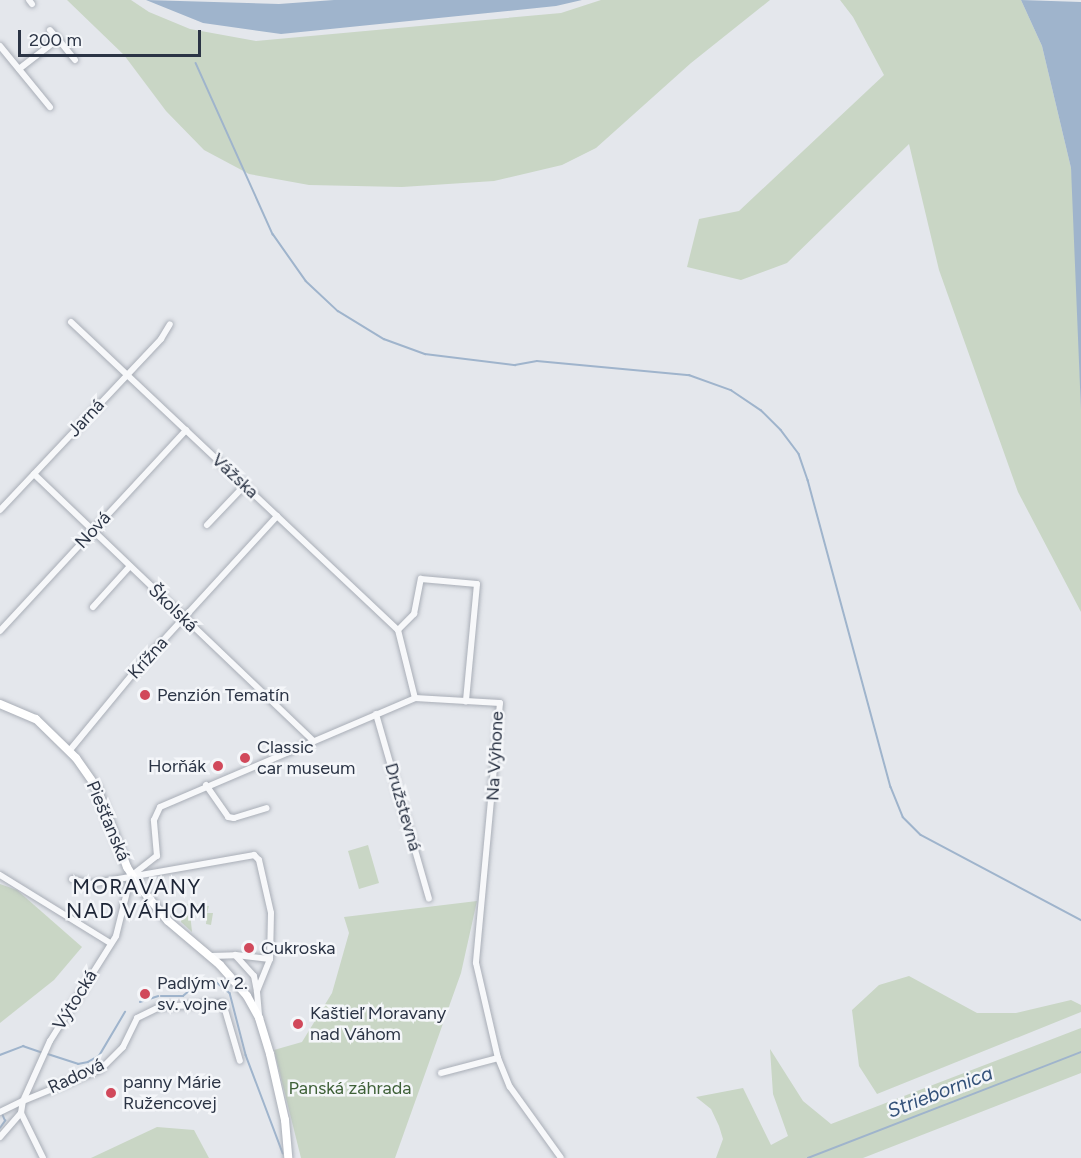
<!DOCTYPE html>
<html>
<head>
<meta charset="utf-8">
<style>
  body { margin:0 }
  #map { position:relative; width:1081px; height:1158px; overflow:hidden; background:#e4e7ec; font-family:Figtree,sans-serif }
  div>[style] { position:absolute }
  .green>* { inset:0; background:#c9d6c5 }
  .water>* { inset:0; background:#9fb4cc }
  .stream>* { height:1.5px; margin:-0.75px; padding:0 0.75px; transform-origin:0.75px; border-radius:0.75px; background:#9fb4cc }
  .roads { filter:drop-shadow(0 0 2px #a9aeb7) drop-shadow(0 0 2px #a9aeb7) }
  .street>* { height:6px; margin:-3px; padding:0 3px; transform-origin:3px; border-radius:3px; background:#f7f8fa }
  .secondary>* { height:8px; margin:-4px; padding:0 4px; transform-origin:4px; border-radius:4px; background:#fff }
  .dots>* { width:16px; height:16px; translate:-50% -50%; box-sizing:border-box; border:3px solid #f4f6f9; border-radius:50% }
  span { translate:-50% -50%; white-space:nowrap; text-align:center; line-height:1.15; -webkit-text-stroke:5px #f4f6f9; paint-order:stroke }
  .street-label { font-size:18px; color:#2b3445 }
  .poi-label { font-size:18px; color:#2b3445 }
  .left { translate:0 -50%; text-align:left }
  .right { translate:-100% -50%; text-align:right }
  .park-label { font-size:18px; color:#3f6138 }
  .water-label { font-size:20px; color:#34527a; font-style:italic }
  .quarter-label { font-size:21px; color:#1d2536; letter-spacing:1.5px }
  .scale { position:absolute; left:18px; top:30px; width:183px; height:27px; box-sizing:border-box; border:3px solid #2b3445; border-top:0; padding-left:8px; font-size:18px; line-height:21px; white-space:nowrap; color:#2b3445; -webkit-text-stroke:4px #f4f6f9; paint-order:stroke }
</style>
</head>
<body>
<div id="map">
  <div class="green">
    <div style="clip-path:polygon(67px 0,131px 0,149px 12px,190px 29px,256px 41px,561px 13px,601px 0,770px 0,691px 63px,596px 148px,562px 165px,494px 181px,402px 187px,309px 185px,249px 174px,204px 150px,166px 111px,124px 55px)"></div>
    <div style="clip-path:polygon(840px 0,1021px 0,1042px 46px,1071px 168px,1075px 202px,1081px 411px,1081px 612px,1018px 492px,939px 270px,909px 144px,787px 263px,741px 280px,687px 267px,699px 219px,739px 211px,884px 75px,853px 17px)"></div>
    <div style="clip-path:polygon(368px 845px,379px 883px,359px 889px,348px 851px)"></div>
    <div style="clip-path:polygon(0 884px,17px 890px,82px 947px,54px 980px,0 1023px)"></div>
    <div style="clip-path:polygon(477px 901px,461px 973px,395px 1158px,301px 1158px,274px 1050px,302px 1042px,332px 993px,349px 933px,344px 917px)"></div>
    <div style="clip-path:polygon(183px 904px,209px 906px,207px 913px,213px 913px,211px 925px,206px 924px,207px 913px,190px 912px,192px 932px,181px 922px)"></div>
    <div style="clip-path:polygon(909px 976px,977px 1013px,1016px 1013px,1071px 1000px,1081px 1005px,1081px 1012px,877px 1094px,859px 1066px,852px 1010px,879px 985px)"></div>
    <div style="clip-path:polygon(1081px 1028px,1081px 1073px,863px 1158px,716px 1158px,723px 1139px,719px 1126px,711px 1109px,696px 1097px,743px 1088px,771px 1145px,788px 1136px,773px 1094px,770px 1049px,803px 1101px,831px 1124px)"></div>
    <div style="clip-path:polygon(157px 1127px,194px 1130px,209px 1158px,91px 1158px)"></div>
  </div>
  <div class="water">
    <div style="clip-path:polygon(146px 0,279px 4px,334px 0,582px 0,556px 6px,281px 34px,203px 23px)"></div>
    <div style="clip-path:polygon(1021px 0,1081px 2px,1081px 411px,1071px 168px,1042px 46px)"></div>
  </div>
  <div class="stream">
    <div style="left:196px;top:63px;width:188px;rotate:65.8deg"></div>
    <div style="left:273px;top:234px;width:57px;rotate:54.9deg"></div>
    <div style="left:306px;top:281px;width:44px;rotate:43.2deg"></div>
    <div style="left:338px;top:311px;width:54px;rotate:31.3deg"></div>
    <div style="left:384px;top:339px;width:44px;rotate:20.1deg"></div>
    <div style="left:425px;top:354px;width:91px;rotate:7deg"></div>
    <div style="left:515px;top:365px;width:22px;rotate:-10deg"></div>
    <div style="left:537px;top:361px;width:153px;rotate:5.3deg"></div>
    <div style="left:689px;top:375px;width:45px;rotate:19.7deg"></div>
    <div style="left:731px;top:390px;width:36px;rotate:34deg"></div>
    <div style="left:761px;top:410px;width:28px;rotate:45deg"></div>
    <div style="left:781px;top:430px;width:30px;rotate:53deg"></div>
    <div style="left:799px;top:454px;width:28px;rotate:71deg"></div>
    <div style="left:808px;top:480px;width:318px;rotate:74.9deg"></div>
    <div style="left:891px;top:787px;width:32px;rotate:68deg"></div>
    <div style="left:903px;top:817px;width:25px;rotate:45deg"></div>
    <div style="left:921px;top:835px;width:181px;rotate:28deg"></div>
    <div style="left:161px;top:996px;width:22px"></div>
    <div style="left:183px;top:996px;width:25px;rotate:-40deg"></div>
    <div style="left:202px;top:980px;width:13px;rotate:4deg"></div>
    <div style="left:215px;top:981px;width:19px;rotate:39deg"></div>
    <div style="left:230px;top:993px;width:64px;rotate:75.5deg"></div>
    <div style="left:246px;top:1055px;width:105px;rotate:69.3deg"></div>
    <div style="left:140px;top:1002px;width:19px;rotate:-18deg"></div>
    <div style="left:48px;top:1054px;width:32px;rotate:18deg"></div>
    <div style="left:78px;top:1064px;width:10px;rotate:-11deg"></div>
    <div style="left:88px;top:1062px;width:13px;rotate:-29deg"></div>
    <div style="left:99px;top:1056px;width:51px;rotate:-59.4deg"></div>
    <div style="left:0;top:1055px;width:25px;rotate:-21deg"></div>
    <div style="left:23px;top:1046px;width:21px;rotate:19deg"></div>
    <div style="left:0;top:1128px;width:9px;rotate:-54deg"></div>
    <div style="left:5px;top:1121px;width:8px;rotate:-113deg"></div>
    <div style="left:808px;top:1158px;width:293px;rotate:-21.2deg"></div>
  </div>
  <div class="roads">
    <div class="street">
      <div style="left:29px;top:0;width:5px;rotate:53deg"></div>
      <div style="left:58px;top:39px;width:27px;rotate:51deg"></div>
      <div style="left:0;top:46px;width:79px;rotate:50.7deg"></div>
      <div style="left:19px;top:69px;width:49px;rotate:-37.6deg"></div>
      <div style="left:58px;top:39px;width:12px;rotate:-132deg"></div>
      <div style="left:71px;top:322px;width:449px;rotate:43.3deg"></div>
      <div style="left:398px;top:630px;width:70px;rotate:76deg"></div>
      <div style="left:34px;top:474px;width:386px;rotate:43.7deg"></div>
      <div style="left:0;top:510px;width:235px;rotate:-46.7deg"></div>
      <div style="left:161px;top:339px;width:17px;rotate:-59deg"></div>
      <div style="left:207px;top:525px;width:54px;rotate:-46.5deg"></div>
      <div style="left:93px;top:607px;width:55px;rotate:-47.9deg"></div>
      <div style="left:398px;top:630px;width:23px;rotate:-45deg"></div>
      <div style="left:414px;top:614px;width:36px;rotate:-79deg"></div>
      <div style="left:421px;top:579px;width:56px;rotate:5.1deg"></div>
      <div style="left:477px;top:584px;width:118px;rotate:95.4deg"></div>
      <div style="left:0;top:631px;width:274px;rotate:-47.2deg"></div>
      <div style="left:376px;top:714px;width:192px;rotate:74deg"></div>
      <div style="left:70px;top:750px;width:104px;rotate:-50.5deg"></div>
      <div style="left:136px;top:670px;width:209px;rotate:-47.5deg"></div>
      <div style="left:206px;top:785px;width:39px;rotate:55deg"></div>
      <div style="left:228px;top:817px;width:6px;rotate:9deg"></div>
      <div style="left:234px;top:818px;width:34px;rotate:-17deg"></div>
      <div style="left:0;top:875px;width:129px;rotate:31.7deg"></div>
      <div style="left:72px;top:879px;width:19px;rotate:16deg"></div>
      <div style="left:90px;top:884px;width:167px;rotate:-10deg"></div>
      <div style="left:254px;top:855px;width:7px;rotate:45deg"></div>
      <div style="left:259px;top:860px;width:54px;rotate:77.2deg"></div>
      <div style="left:271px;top:913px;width:46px;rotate:91.2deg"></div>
      <div style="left:270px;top:959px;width:35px;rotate:112deg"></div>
      <div style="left:257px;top:992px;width:22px;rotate:85deg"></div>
      <div style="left:236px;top:955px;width:34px;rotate:7deg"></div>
      <div style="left:211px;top:956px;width:24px;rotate:-2deg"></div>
      <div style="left:235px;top:955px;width:28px;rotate:48deg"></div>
      <div style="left:254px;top:976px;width:15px;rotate:79deg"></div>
      <div style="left:441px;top:1073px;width:59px;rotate:-14.7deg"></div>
      <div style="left:23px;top:1101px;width:84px;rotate:-22.3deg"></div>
      <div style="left:101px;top:1069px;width:31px;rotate:-45deg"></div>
      <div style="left:123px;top:1047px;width:32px;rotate:-64deg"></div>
      <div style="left:137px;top:1018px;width:25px;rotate:-26deg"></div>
      <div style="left:160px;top:1007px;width:63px;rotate:-3.6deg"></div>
      <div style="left:223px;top:1003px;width:60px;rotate:73.7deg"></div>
      <div style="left:0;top:1112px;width:25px;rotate:-26deg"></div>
      <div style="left:23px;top:1101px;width:66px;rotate:-65.8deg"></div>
      <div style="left:50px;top:1041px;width:124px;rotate:-57.8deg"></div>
      <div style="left:116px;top:936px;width:62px;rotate:-76deg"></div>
      <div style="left:131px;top:876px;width:33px;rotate:-38deg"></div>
      <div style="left:157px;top:856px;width:36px;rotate:-95deg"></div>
      <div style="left:154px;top:820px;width:14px;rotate:-65deg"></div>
      <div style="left:160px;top:807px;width:277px;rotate:-23.1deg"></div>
      <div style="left:415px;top:698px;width:85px;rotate:3.4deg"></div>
      <div style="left:500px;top:703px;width:261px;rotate:95.3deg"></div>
      <div style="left:476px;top:963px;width:98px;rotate:77deg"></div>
      <div style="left:498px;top:1058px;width:31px;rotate:68deg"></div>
      <div style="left:510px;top:1087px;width:87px;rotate:54.3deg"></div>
      <div style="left:21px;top:1113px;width:50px;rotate:63.9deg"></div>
      <div style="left:0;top:1137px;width:32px;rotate:-49deg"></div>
      <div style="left:21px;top:1113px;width:12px;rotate:-81deg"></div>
    </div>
    <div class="secondary">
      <div style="left:0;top:704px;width:39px;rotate:23deg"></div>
      <div style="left:36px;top:719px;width:56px;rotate:44.3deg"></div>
      <div style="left:76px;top:758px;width:37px;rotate:55deg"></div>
      <div style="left:97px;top:788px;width:85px;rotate:69.2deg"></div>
      <div style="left:127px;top:867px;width:22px;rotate:58deg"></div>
      <div style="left:139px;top:886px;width:45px;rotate:50.4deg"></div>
      <div style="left:168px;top:921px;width:68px;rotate:40.2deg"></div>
      <div style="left:220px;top:965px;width:41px;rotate:48.9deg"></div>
      <div style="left:247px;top:996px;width:25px;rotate:61deg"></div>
      <div style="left:259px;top:1018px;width:38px;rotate:73deg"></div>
      <div style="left:270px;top:1054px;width:68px;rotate:77.2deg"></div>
      <div style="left:285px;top:1120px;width:38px;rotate:85deg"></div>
    </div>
  </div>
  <div class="dots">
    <div style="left:145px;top:695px;background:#d1495b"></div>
    <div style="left:245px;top:758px;background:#d1495b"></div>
    <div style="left:218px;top:766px;background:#d1495b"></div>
    <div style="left:249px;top:948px;background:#d1495b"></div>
    <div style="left:145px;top:994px;background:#d1495b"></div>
    <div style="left:298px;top:1024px;background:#d1495b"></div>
    <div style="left:111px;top:1093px;background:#d1495b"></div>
  </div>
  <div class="street-label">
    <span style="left:86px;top:418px;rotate:-47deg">Jarná</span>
    <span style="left:235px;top:476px;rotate:43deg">Vážska</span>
    <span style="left:93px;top:530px;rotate:-47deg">Nová</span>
    <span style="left:173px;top:608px;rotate:44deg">Školská</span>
    <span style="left:148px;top:658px;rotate:-48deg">Krížna</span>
    <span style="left:495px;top:756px;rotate:-87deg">Na Výhone</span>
    <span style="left:403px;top:807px;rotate:74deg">Družstevná</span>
    <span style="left:108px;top:821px;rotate:67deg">Piešťanská</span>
    <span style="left:75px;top:1000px;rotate:-58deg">Výtocká</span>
    <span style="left:76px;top:1076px;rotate:-25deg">Radová</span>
  </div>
  <div class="poi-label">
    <span class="left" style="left:157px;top:695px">Penzión Tematín</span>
    <span class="left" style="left:257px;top:758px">Classic<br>car museum</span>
    <span class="right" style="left:206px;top:766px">Horňák</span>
    <span class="left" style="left:261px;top:948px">Cukroska</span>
    <span class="left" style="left:157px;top:994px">Padlým v 2.<br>sv. vojne</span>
    <span class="left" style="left:310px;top:1024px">Kaštieľ Moravany<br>nad Váhom</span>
    <span class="left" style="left:123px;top:1093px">panny Márie<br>Ružencovej</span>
  </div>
  <div class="park-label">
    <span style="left:350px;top:1088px">Panská záhrada</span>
  </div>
  <div class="water-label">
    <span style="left:940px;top:1092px;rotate:-21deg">Striebornica</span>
  </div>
  <div class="quarter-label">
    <span style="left:137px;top:899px">MORAVANY<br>NAD VÁHOM</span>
  </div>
  <div class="scale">200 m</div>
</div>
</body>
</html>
